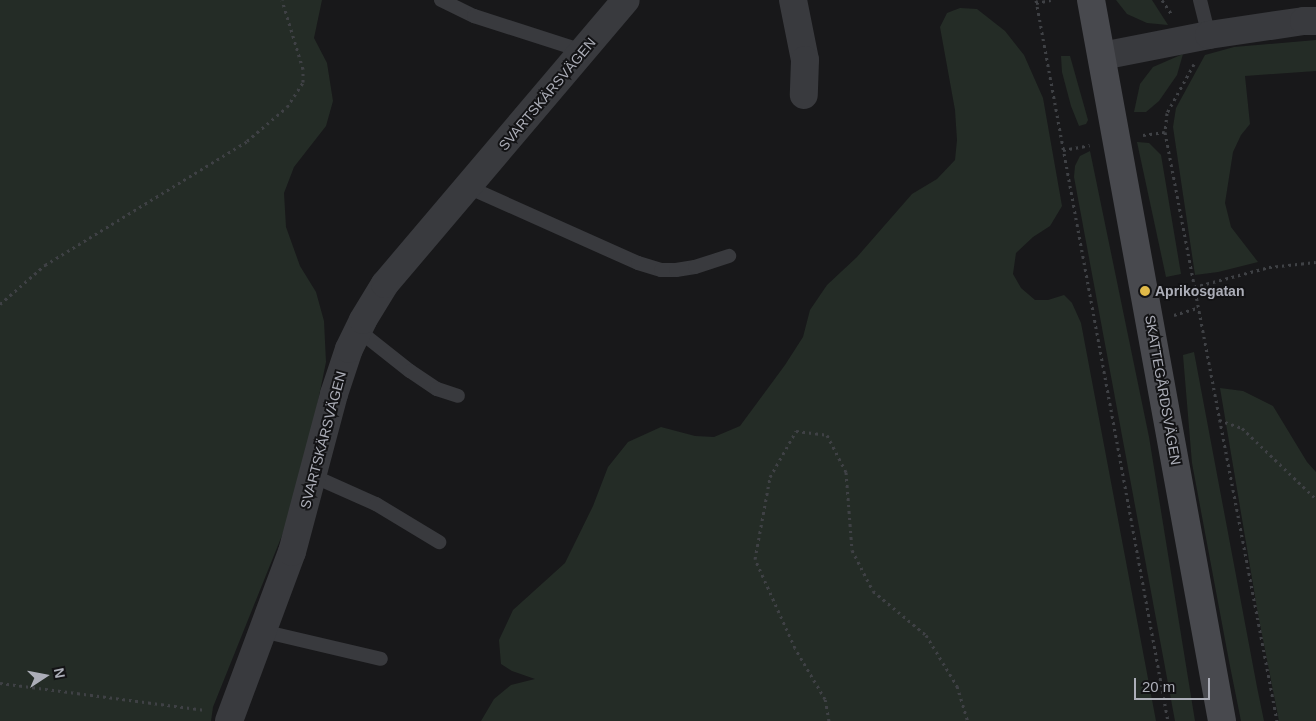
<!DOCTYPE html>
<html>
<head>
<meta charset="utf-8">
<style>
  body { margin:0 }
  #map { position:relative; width:1316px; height:721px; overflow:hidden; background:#18181a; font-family:Helvetica,sans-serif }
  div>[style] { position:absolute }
  .green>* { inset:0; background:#242c26 }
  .path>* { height:3px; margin-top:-1.5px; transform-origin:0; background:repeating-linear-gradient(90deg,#3f4145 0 2.5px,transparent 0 6.5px) }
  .lane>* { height:14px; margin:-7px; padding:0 7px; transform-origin:7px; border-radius:7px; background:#393a3e }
  .street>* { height:28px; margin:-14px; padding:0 14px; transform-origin:14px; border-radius:14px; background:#393a3e }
  .secondary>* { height:28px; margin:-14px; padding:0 14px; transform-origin:14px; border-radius:14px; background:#48494e }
  .dots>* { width:14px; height:14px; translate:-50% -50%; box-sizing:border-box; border:2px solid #131315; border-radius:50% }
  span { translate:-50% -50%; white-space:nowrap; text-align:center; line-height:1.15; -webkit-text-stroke:4px #131315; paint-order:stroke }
  .street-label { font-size:14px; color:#acaeb8 }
  .poi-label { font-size:14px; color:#acaeb8; font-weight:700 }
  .left { translate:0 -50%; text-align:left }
  .north { position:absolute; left:20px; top:651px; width:50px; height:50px; -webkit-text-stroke:4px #131315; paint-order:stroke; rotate:79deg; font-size:14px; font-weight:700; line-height:20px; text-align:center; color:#acaeb8 }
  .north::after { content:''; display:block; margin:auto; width:18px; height:22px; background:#acaeb8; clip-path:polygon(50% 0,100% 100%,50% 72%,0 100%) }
  .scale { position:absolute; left:1134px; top:678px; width:76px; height:22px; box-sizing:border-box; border:2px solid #acaeb8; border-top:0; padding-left:6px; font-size:15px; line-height:18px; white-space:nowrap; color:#acaeb8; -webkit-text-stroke:4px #131315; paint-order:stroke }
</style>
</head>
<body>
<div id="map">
  <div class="green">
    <div style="clip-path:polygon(0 0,322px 0,314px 38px,327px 63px,333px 101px,326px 126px,294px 167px,284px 193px,286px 227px,300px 266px,316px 292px,324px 321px,326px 362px,317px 406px,287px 523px,213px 707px,211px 721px,0 721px)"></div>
    <div style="clip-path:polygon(1116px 0,1152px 0,1168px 25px,1147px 23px,1127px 14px)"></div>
    <div style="clip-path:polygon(960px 8px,977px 9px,1005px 31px,1024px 55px,1043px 98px,1062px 206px,1050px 226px,1033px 237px,1016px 253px,1013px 274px,1021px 288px,1035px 300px,1048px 300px,1064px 295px,1072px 303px,1081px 323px,1156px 721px,481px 721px,494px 699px,511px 685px,535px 679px,512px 671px,501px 664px,499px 640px,513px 610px,565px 563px,593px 506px,608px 467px,628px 442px,661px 427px,695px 436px,714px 437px,740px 426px,785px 365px,803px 337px,810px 310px,827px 285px,857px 257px,912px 194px,937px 179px,955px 160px,957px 140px,955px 110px,940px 27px,947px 13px)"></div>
    <div style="clip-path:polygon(1316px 40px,1316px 71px,1245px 76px,1250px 124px,1241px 135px,1233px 152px,1225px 203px,1231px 227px,1258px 262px,1218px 272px,1195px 275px,1173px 127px,1176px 108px,1205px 55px,1234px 47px)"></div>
    <div style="clip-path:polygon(1183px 54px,1177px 75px,1159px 101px,1146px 112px,1134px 112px,1140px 84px,1153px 67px)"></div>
    <div style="clip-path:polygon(1061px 56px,1070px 56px,1088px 120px,1086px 124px,1079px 126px,1071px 106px,1062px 72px)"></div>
    <div style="clip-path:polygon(1137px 142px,1149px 143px,1161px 155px,1181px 274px,1166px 277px)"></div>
    <div style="clip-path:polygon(1090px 151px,1149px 437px,1195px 721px,1175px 721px,1074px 177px,1075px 166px,1080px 156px)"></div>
    <div style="clip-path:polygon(1194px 352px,1257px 687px,1264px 721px,1241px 721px,1229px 661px,1192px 463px,1183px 355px)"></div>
    <div style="clip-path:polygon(1220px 388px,1243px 391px,1273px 406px,1307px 462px,1316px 472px,1316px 721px,1279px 721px,1258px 614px)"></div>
  </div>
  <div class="path">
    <div style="left:1036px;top:0;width:733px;rotate:79.63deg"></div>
    <div style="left:1162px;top:0;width:18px;rotate:56deg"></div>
    <div style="left:1036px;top:3px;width:15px;rotate:-11deg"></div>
    <div style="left:1194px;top:64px;width:56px;rotate:118.9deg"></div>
    <div style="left:1167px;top:113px;width:19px;rotate:96deg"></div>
    <div style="left:1165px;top:132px;width:600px;rotate:79.23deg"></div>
    <div style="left:1143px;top:135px;width:22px;rotate:-8deg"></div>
    <div style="left:1063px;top:150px;width:27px;rotate:-10deg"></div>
    <div style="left:1194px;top:287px;width:78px;rotate:-14.9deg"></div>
    <div style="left:1269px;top:267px;width:47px;rotate:-6.1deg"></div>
    <div style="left:0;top:304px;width:60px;rotate:-40.9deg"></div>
    <div style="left:45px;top:265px;width:237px;rotate:-31.5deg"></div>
    <div style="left:247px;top:141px;width:52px;rotate:-40.4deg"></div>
    <div style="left:287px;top:107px;width:30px;rotate:-57deg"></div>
    <div style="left:303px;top:82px;width:13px;rotate:-90deg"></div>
    <div style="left:303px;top:69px;width:72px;rotate:-106.9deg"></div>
    <div style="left:1174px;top:315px;width:24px;rotate:-17deg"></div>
    <div style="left:1219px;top:420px;width:24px;rotate:19deg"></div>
    <div style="left:1242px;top:428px;width:103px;rotate:43.8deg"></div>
    <div style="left:0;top:683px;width:207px;rotate:7.5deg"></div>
    <div style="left:829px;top:721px;width:22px;rotate:-100deg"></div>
    <div style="left:825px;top:699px;width:59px;rotate:-120.5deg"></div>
    <div style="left:795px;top:648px;width:98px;rotate:-114.2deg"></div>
    <div style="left:755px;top:559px;width:83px;rotate:-79.6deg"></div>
    <div style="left:770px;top:477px;width:53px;rotate:-60.5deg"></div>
    <div style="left:796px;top:431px;width:31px;rotate:7deg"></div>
    <div style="left:827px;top:435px;width:42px;rotate:62.8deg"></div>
    <div style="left:846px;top:472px;width:78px;rotate:85.6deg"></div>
    <div style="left:852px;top:550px;width:46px;rotate:62.9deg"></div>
    <div style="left:873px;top:591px;width:69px;rotate:39.7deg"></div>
    <div style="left:926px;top:635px;width:60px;rotate:58.7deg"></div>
    <div style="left:957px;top:686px;width:37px;rotate:73deg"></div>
  </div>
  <div class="lane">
    <div style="left:441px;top:0;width:37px;rotate:26deg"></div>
    <div style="left:474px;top:16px;width:114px;rotate:17.8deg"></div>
    <div style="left:1200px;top:0;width:36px;rotate:76deg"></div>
    <div style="left:468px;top:187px;width:186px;rotate:24.1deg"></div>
    <div style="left:638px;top:263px;width:24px;rotate:17deg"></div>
    <div style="left:661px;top:270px;width:15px"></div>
    <div style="left:676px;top:270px;width:19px;rotate:-9deg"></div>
    <div style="left:695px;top:267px;width:36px;rotate:-18deg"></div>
    <div style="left:358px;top:330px;width:66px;rotate:38.3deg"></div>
    <div style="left:410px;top:371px;width:32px;rotate:34deg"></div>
    <div style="left:437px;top:389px;width:22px;rotate:18deg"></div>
    <div style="left:313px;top:476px;width:69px;rotate:24deg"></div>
    <div style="left:376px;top:504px;width:74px;rotate:31.1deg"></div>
    <div style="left:262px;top:631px;width:122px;rotate:13.2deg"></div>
  </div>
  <div class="street">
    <div style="left:793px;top:0;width:61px;rotate:78.7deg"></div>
    <div style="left:805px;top:60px;width:35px;rotate:92deg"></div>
    <div style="left:1102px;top:56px;width:109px;rotate:-11.1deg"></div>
    <div style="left:1209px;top:35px;width:96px;rotate:-8.4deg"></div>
    <div style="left:1304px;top:21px;width:12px"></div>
    <div style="left:229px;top:721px;width:180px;rotate:-69.6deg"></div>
    <div style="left:292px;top:552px;width:163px;rotate:-75.1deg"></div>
    <div style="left:334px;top:394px;width:47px;rotate:-71.6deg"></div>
    <div style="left:349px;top:349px;width:32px;rotate:-64deg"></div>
    <div style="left:363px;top:320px;width:42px;rotate:-58.6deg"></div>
    <div style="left:385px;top:284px;width:372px;rotate:-49.7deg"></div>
  </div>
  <div class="secondary">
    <div style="left:1091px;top:0;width:733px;rotate:79.7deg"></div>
  </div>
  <div class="dots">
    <div style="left:1145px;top:291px;background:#e1ba49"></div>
  </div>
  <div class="street-label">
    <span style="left:547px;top:94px;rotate:-50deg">SVARTSKÄRSVÄGEN</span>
    <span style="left:1163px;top:390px;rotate:80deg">SKATTEGÅRDSVÄGEN</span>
    <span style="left:323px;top:440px;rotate:-75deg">SVARTSKÄRSVÄGEN</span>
  </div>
  <div class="poi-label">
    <span class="left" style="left:1155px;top:291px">Aprikosgatan</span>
  </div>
  <div class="north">N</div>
  <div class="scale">20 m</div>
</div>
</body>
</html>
